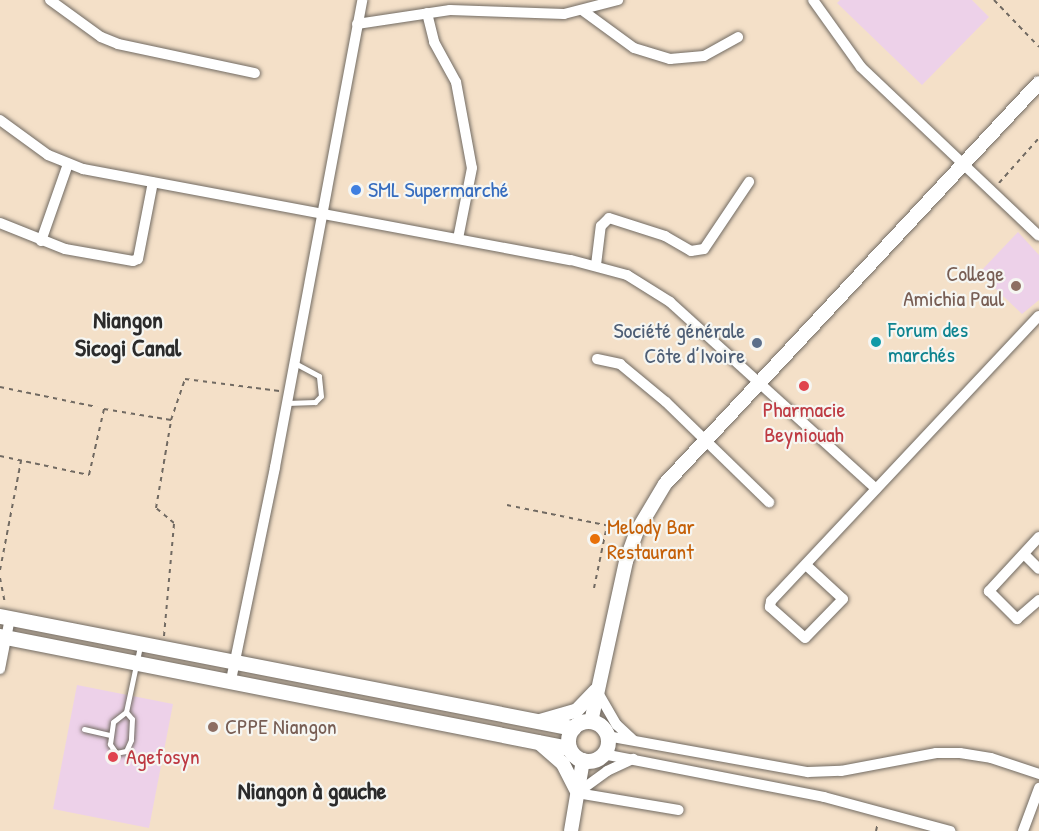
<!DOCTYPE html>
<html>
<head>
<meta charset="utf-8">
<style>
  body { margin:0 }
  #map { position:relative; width:1039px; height:831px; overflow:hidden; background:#f4e0c8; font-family:"Patrick Hand",sans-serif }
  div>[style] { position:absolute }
  .built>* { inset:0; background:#edd1e9 }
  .path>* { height:2px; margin-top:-1px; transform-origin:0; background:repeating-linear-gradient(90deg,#716a62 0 4.5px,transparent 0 9px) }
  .roads { filter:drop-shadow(0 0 2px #716a62) drop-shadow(0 0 2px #716a62) }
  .service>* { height:5px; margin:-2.5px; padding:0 2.5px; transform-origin:2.5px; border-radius:2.5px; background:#fff }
  .minor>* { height:10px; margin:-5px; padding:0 5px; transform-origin:5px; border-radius:5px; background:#fff }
  .tertiary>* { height:14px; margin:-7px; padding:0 7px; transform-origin:7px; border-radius:7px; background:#fff }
  .secondary>* { height:15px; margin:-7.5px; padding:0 7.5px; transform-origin:7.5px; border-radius:7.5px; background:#fff }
  .secondary>.ring { margin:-7.5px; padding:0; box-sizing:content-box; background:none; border:15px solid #fff; border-radius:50% }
  .dots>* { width:16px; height:16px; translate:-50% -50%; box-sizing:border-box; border:3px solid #f6f6f2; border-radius:50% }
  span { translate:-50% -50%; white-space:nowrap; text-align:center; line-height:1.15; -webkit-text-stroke:4.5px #f6f6f2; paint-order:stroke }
  .shop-label { font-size:22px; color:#366cbe }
  .left { translate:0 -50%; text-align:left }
  .education-label { font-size:22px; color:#785e54 }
  .right { translate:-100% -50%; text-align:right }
  .culture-label { font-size:22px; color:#0d838f }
  .service-label { font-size:22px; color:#4e5e75 }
  .health-label { font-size:22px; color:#be3a42 }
  .food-label { font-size:22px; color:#c56008 }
  .neighbourhood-label { font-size:24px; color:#2b2b2b; font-weight:700 }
</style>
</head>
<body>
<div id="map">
  <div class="built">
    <div style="clip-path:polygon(840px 0,972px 0,989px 17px,922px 85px,837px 3px)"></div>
    <div style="clip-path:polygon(1018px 232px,1039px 255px,1039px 300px,1022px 314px,979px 273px)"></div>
    <div style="clip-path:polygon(77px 685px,173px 704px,149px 828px,53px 809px)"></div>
  </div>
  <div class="path">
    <div style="left:994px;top:0;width:65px;rotate:46.2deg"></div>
    <div style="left:999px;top:183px;width:60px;rotate:-48.4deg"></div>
    <div style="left:0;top:387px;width:99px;rotate:11.7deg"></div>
    <div style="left:0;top:456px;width:91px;rotate:12.1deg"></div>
    <div style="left:89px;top:475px;width:68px;rotate:-77.2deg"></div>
    <div style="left:104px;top:409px;width:68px;rotate:9.3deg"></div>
    <div style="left:171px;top:420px;width:43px;rotate:-71.1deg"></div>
    <div style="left:185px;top:379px;width:95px;rotate:7.3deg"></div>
    <div style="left:507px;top:505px;width:120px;rotate:11.5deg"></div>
    <div style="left:0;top:570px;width:111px;rotate:-79.1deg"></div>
    <div style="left:0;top:578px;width:26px;rotate:79deg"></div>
    <div style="left:594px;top:588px;width:64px;rotate:-78.3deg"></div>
    <div style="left:164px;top:636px;width:113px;rotate:-84.9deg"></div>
    <div style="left:174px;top:523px;width:23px;rotate:-140deg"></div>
    <div style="left:156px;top:508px;width:88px;rotate:-80.2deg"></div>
    <div style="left:876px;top:831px;width:9px;rotate:-77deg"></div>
  </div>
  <div class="roads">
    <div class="service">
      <div style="left:287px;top:403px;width:28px;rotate:-2deg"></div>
      <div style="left:315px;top:402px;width:8px;rotate:-45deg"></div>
      <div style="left:321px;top:396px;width:20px;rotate:-96deg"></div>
      <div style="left:319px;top:376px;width:27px;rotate:-152deg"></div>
      <div style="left:126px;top:712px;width:9px;rotate:49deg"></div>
      <div style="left:132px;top:719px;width:21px;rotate:93deg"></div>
      <div style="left:131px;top:740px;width:12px;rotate:114deg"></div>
      <div style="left:126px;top:751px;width:10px;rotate:169deg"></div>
      <div style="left:116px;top:753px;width:11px;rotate:-124deg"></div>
      <div style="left:110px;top:744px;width:22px;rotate:-82deg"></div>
      <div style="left:113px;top:722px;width:16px;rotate:-38deg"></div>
      <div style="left:126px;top:712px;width:67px;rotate:-78deg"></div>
      <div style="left:84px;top:729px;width:27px;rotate:13deg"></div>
    </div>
    <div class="minor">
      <div style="left:50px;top:0;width:63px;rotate:36deg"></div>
      <div style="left:101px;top:37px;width:18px;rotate:22deg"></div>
      <div style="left:118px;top:44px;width:140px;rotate:12deg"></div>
      <div style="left:813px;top:0;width:82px;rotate:54.4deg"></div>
      <div style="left:861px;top:67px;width:245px;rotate:43.5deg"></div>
      <div style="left:582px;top:10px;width:64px;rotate:36.2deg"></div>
      <div style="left:634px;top:48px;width:38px;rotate:17deg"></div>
      <div style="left:670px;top:59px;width:34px;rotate:-5deg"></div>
      <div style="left:704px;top:56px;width:39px;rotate:-29deg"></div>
      <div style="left:427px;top:13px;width:30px;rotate:76deg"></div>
      <div style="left:434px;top:42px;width:46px;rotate:61.2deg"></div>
      <div style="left:456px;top:82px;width:87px;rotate:79.5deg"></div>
      <div style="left:472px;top:168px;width:72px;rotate:101.2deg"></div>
      <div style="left:357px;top:24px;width:94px;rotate:-8.6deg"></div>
      <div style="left:450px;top:10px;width:114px;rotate:2deg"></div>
      <div style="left:564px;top:14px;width:56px;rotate:-14.5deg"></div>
      <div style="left:0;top:120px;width:59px;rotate:36.1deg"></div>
      <div style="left:48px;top:155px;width:38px;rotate:22deg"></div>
      <div style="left:83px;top:169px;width:496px;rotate:10.6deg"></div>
      <div style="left:571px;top:260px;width:58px;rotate:15deg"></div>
      <div style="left:627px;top:275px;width:51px;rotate:32.1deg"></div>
      <div style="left:670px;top:302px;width:278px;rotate:42.2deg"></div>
      <div style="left:0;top:223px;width:70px;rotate:21.8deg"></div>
      <div style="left:65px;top:249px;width:69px;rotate:10deg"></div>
      <div style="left:133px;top:261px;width:5px;rotate:-22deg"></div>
      <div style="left:138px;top:259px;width:78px;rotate:-79deg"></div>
      <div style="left:41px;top:241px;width:82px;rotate:-70.7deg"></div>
      <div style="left:596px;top:265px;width:39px;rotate:-83deg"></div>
      <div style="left:601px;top:226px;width:11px;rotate:-45deg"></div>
      <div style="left:609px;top:218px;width:59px;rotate:17.8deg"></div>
      <div style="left:665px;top:236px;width:30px;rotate:30deg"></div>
      <div style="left:691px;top:251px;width:13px;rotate:-9deg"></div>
      <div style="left:704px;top:249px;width:81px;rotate:-56.1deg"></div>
      <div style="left:597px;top:359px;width:24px;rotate:12deg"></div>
      <div style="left:620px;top:364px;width:60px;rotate:39.6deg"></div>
      <div style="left:666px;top:402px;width:144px;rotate:44.2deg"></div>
      <div style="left:1039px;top:537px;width:74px;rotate:132.8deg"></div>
      <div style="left:989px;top:591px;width:40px;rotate:45deg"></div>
      <div style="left:1017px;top:619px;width:29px;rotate:-41deg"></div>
      <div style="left:1024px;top:554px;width:21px;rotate:45deg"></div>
      <div style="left:806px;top:565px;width:50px;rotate:42.6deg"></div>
      <div style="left:843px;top:599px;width:54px;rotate:134.3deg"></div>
      <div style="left:805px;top:638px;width:47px;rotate:-138.5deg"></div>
      <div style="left:770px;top:607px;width:6px;rotate:-81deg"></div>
      <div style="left:771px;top:601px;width:391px;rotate:-46.8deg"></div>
      <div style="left:0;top:669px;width:52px;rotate:-78.9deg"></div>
      <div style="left:231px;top:680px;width:217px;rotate:-78.3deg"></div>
      <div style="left:275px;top:467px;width:475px;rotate:-79.4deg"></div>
      <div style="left:597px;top:691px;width:39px;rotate:60deg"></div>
      <div style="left:617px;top:725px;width:22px;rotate:43deg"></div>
      <div style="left:607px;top:736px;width:204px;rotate:10.2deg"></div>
      <div style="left:808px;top:772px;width:33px;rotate:-2deg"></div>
      <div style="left:841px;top:771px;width:97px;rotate:-10.7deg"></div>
      <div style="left:936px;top:753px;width:24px"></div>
      <div style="left:960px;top:753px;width:31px;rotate:9deg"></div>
      <div style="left:991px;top:758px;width:51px;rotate:18.4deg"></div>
      <div style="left:603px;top:754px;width:225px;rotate:11deg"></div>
      <div style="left:824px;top:797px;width:131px;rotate:15.1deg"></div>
      <div style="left:577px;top:793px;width:103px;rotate:9.5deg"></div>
      <div style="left:577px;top:793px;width:37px;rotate:-36deg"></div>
      <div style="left:607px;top:771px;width:29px;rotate:-25deg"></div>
      <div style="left:1023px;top:831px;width:46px;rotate:-69.6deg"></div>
    </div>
    <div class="tertiary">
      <div style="left:540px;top:721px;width:37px;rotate:-16deg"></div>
      <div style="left:576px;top:711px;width:28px;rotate:-46deg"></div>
      <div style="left:591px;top:722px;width:165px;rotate:-77.7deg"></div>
      <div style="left:626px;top:561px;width:32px;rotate:-70deg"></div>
      <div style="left:637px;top:531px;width:55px;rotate:-59.2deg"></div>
      <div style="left:665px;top:484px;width:548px;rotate:-47deg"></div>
      <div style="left:538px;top:742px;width:33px;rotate:41deg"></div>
      <div style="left:563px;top:764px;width:31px;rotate:63deg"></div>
      <div style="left:571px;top:831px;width:72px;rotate:-80.4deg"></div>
    </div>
    <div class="secondary">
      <div style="left:0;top:616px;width:584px;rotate:11.06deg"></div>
      <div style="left:0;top:636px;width:580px;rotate:11.14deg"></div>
      <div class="ring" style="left:568px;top:721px;width:25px;height:25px"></div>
    </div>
  </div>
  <div class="dots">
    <div style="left:356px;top:190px;background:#3f7fe0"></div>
    <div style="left:1016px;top:286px;background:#8d6e63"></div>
    <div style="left:876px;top:342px;background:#0f9aa8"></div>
    <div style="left:757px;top:343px;background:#5c6f8a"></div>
    <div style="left:804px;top:386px;background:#e0444e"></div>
    <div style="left:595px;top:539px;background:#e8710a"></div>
    <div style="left:213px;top:727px;background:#8d6e63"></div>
    <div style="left:113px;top:757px;background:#e0444e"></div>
  </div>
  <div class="shop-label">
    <span class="left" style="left:368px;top:190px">SML Supermarché</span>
  </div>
  <div class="education-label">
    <span class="right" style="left:1004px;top:286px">College<br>Amichia Paul</span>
    <span class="left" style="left:225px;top:727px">CPPE Niangon</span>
  </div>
  <div class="culture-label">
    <span class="left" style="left:888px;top:342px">Forum des<br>marchés</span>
  </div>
  <div class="service-label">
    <span class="right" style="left:745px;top:343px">Société générale<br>Côte d’Ivoire</span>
  </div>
  <div class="health-label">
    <span style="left:804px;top:422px">Pharmacie<br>Beyniouah</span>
    <span class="left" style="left:126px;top:757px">Agefosyn</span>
  </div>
  <div class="food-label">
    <span class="left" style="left:607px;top:539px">Melody Bar<br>Restaurant</span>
  </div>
  <div class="neighbourhood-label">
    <span style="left:128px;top:334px">Niangon<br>Sicogi Canal</span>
    <span style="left:312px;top:791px">Niangon à gauche</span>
  </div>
</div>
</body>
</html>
